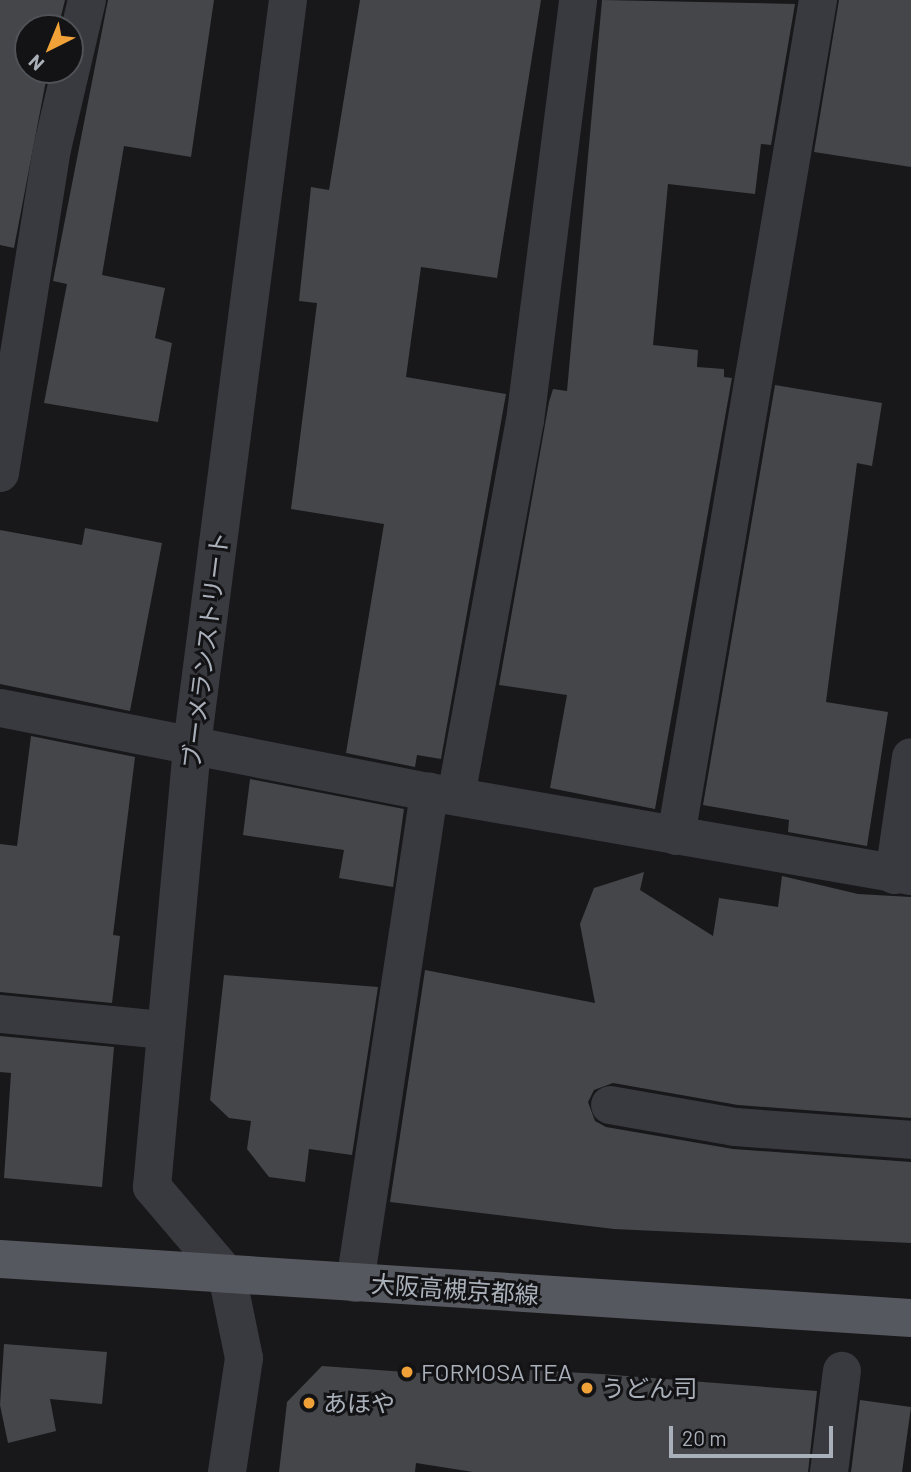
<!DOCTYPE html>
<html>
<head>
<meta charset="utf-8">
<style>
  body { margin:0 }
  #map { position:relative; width:911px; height:1472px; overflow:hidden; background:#18181a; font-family:Barlow,"Noto Sans JP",sans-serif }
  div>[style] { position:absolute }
  .building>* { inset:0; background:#44464a }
  .minor>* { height:38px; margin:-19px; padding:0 19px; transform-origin:19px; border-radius:19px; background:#393a3f }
  .major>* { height:38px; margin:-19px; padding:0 19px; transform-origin:19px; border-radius:19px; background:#55585e }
  .dots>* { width:19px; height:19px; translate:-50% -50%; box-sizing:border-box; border:4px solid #131315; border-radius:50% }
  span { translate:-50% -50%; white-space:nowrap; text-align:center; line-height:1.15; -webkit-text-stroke:6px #131315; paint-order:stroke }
  .street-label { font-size:24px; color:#aab0ba }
  .poi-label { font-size:24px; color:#aab0ba }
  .left { translate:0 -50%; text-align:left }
  .north { position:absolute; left:14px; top:14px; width:70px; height:70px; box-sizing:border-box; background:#131315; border:2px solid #4f5257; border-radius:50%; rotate:223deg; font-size:19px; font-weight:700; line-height:28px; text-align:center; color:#aab0ba }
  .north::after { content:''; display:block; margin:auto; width:24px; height:32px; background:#f0a239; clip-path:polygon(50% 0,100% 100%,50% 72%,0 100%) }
  .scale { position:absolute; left:669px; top:1426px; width:164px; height:32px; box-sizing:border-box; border:4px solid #aab0ba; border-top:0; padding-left:9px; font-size:21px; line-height:24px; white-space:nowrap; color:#aab0ba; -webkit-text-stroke:5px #131315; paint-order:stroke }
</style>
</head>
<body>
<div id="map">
  <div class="building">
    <div style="clip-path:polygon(0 0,65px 0,58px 28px,28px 28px,28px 70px,48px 70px,14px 248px,0 245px)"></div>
    <div style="clip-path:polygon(108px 0,214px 0,191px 157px,124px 146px,102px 275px,165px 288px,155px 338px,172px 343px,158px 422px,44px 403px,67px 284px,53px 281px)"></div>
    <div style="clip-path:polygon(360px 0,541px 0,497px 278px,421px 267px,406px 377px,506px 394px,441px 759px,417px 755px,415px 767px,346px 753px,384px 524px,291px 509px,317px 303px,299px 301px,311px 187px,329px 190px)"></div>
    <div style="clip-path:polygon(602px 0,795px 4px,771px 145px,761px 144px,755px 194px,668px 184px,653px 345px,698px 350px,697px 367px,724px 369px,724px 377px,732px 378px,655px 809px,550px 788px,567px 695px,499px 685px,549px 402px,553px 389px,567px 391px)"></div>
    <div style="clip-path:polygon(839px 0,911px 0,911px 167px,814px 152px)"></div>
    <div style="clip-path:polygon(775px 385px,882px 403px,872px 466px,857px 463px,826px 702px,888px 712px,867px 846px,788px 832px,789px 820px,703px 805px)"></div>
    <div style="clip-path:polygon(85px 528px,162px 543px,130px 711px,0 684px,0 530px,82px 545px)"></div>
    <div style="clip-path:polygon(31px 736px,135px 757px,113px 935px,120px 936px,112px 1003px,0 992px,0 844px,17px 846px)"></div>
    <div style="clip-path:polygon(250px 779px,404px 809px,393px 887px,339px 878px,344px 850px,243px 835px)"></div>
    <div style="clip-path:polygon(644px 872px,640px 890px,713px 936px,719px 898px,778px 907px,782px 876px,858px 894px,911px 897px,911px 1118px,738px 1105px,613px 1083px,594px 1090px,588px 1102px,595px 1121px,606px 1127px,733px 1149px,911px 1162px,911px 1243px,614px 1229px,390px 1202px,425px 970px,595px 1003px,580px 924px,594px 888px)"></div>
    <div style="clip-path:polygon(224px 975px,378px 987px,352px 1155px,309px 1149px,305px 1182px,269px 1177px,247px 1149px,251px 1121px,229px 1118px,210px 1100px)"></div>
    <div style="clip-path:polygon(0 1036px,114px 1047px,102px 1187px,4px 1178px,11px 1073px,0 1072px)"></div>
    <div style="clip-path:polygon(4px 1344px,107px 1352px,102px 1404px,50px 1399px,56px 1431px,8px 1443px,0 1405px)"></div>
    <div style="clip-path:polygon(322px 1366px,529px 1381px,530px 1370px,601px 1374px,817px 1391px,808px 1472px,473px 1472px,416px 1463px,415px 1472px,279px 1472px,287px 1402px)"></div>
    <div style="clip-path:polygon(860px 1400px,911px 1407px,902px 1472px,851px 1472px)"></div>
  </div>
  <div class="minor">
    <div style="left:0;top:473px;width:328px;rotate:-80.9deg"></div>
    <div style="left:52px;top:149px;width:153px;rotate:-76.8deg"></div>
    <div style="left:0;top:708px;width:437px;rotate:11.1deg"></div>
    <div style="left:429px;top:792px;width:489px;rotate:9.9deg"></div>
    <div style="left:456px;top:796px;width:381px;rotate:-79.6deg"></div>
    <div style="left:525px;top:421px;width:424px;rotate:-82.8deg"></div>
    <div style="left:676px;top:836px;width:848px;rotate:-80.36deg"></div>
    <div style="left:894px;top:875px;width:119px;rotate:-81.8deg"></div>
    <div style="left:0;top:1014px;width:165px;rotate:5.6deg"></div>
    <div style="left:610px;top:1105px;width:127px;rotate:10deg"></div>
    <div style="left:735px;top:1127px;width:176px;rotate:4.2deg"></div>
    <div style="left:355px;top:1283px;width:497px;rotate:-81.4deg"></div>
    <div style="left:227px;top:1472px;width:115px;rotate:-81.5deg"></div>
    <div style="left:244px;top:1358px;width:85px;rotate:-101.6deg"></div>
    <div style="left:227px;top:1275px;width:116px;rotate:-130.4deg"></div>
    <div style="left:152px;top:1187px;width:444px;rotate:-84.8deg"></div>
    <div style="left:192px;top:745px;width:751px;rotate:-82.66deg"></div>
    <div style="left:829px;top:1472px;width:102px;rotate:-82.7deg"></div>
  </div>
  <div class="major">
    <div style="left:0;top:1259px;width:913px;rotate:3.71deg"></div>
  </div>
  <div class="dots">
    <div style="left:407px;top:1372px;background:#f0a239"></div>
    <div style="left:587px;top:1388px;background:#f0a239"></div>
    <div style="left:309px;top:1403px;background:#f0a239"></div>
  </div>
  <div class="street-label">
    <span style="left:205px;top:650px;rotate:-83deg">ブーメランストリート</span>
    <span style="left:455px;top:1289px;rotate:4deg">大阪高槻京都線</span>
  </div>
  <div class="poi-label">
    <span class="left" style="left:421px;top:1372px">FORMOSA TEA</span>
    <span class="left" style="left:601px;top:1388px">うどん司</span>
    <span class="left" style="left:323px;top:1403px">あほや</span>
  </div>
  <div class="north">N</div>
  <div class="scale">20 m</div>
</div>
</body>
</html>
